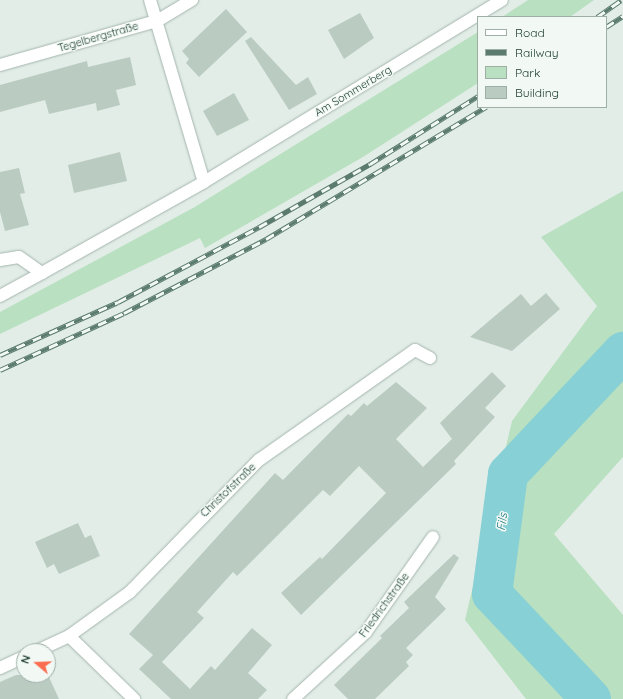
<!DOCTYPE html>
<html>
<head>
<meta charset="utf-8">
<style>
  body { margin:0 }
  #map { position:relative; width:623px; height:699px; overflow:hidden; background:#e2ede7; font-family:Quicksand,sans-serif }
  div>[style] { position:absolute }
  .green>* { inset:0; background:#b9e0c0 }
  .river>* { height:40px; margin:-20px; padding:0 20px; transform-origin:20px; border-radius:20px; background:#86d0d6 }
  .building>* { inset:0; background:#bacbc2 }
  .roads { filter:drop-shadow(0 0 1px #a4b5ae) drop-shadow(0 0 1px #a4b5ae) }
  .minor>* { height:12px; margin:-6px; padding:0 6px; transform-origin:6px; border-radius:6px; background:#fff }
  .rail>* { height:4.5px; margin-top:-2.25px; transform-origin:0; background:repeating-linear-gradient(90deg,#f2f9f5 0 9px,#5b7b6f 0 18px); box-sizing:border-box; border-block:1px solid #5b7b6f }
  span { translate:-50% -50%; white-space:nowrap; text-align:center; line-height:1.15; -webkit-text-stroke:3px #f2f9f5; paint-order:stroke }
  .street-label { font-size:11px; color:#203f34 }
  .water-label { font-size:12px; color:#16767f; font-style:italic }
  .legend { position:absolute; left:477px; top:16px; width:130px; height:92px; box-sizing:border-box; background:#f2f9f5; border:1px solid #9eafa8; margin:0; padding:5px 7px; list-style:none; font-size:12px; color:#203f34 }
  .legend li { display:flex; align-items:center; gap:8px; height:20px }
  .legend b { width:20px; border:1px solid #9eafa8 }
  .north { position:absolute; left:16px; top:643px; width:40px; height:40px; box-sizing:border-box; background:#f2f9f5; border:1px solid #9eafa8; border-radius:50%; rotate:289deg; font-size:11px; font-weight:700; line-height:16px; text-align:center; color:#203f34 }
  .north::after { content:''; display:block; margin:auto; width:14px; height:18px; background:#fb6d51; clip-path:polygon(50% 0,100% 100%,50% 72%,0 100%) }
</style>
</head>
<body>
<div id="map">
  <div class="green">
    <div style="clip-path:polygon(528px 0,594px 0,570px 17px,502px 17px)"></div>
    <div style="clip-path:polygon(478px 32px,478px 83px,363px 157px,205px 248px,200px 238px,0 334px,0 312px,193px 208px)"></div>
    <div style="clip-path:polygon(623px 191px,623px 457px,554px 534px,623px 615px,623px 699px,526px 699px,465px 620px,512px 421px,597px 306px,541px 237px)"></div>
  </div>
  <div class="river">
    <div style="left:591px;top:699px;width:144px;rotate:-133.3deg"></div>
    <div style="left:492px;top:594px;width:121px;rotate:-82.4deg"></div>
    <div style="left:508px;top:474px;width:168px;rotate:-46.7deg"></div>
  </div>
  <div class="building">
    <div style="clip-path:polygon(226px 9px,247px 32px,199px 77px,186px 63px,189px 59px,182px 51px)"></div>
    <div style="clip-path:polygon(360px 13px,374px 38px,344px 59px,328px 30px)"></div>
    <div style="clip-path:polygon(251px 37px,296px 85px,308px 77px,317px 94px,289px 110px,245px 41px)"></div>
    <div style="clip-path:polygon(130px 57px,136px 85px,116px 90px,120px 105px,97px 111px,96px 103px,49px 114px,45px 100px,0 112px,0 85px,87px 61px,88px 67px)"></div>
    <div style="clip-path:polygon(234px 93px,249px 120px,217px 136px,203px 111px)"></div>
    <div style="clip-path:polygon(120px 152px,127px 181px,74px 193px,68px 165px)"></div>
    <div style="clip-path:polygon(19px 168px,25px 193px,20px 194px,29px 225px,5px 231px,0 212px,0 172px)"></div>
    <div style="clip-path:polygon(546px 293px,560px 309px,512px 351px,470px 337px,521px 294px,531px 306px)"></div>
    <div style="clip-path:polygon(492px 372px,506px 386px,485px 408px,495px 417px,454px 461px,456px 464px,301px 615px,281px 593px,320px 557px,322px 559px,386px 493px,359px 466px,330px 496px,323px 490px,237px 576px,233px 572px,197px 612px,204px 618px,162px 662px,190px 689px,211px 666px,215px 670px,252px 628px,272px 645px,248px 673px,267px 690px,258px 699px,171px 699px,139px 669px,153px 655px,129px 634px,275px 473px,283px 480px,348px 414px,351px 416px,364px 403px,367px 406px,396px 382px,427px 408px,396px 439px,423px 467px,452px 439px,440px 423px)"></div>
    <div style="clip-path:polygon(78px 523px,85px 538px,91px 535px,100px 556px,59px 574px,54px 564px,47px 568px,35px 542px)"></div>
    <div style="clip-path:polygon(454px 554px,459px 558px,435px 597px,446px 609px,406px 648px,413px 655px,406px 662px,409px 666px,375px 699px,348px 699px,334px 685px,382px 638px,380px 636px,409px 608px,404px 602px)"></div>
    <div style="clip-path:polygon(16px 675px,48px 675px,59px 699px,0 699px,0 682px)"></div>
  </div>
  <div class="roads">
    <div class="minor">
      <div style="left:150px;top:0;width:190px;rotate:73.5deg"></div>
      <div style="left:204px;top:182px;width:349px;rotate:-31.4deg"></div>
      <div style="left:0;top:65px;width:163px;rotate:-15.7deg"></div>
      <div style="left:157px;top:21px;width:41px;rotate:-31deg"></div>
      <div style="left:0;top:260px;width:19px;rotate:-9deg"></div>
      <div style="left:19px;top:257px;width:28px;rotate:35deg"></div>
      <div style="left:42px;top:273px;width:186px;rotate:-29.3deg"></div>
      <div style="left:0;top:296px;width:48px;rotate:-28.7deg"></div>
      <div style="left:69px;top:636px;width:91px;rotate:44.1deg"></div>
      <div style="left:37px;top:651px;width:35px;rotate:-25deg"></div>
      <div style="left:69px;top:636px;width:75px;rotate:-35.8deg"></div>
      <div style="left:130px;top:592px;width:185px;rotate:-45.7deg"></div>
      <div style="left:259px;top:460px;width:191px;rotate:-35.2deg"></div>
      <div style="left:415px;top:350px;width:17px;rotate:28deg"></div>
      <div style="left:0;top:668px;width:26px;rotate:-25deg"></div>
      <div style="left:293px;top:699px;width:99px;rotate:-42.5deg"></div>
      <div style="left:366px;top:632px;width:116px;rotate:-54.8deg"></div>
    </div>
  </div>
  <div class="rail">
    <div style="left:597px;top:17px;width:29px;rotate:-35deg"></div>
    <div style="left:606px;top:27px;width:20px;rotate:-33deg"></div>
    <div style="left:0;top:355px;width:129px;rotate:-24.2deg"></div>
    <div style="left:118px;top:302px;width:160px;rotate:-28deg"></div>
    <div style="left:259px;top:227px;width:128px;rotate:-29.6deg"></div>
    <div style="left:370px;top:164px;width:128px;rotate:-32.2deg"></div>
    <div style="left:0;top:370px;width:136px;rotate:-24.7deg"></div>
    <div style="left:124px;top:313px;width:160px;rotate:-27.5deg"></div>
    <div style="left:266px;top:239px;width:257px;rotate:-31deg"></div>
  </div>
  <div class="street-label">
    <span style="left:98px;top:37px;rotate:-16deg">Tegelbergstraße</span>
    <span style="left:353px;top:91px;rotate:-31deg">Am Sommerberg</span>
    <span style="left:228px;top:490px;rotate:-44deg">Christofstraße</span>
    <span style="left:384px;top:605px;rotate:-54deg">Friedrichstraße</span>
  </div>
  <div class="water-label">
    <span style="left:502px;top:522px;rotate:-82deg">Fils</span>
  </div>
  <ul class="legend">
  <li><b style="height:5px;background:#fff"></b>Road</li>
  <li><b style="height:5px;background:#5b7b6f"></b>Railway</li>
  <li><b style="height:11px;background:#b9e0c0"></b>Park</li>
  <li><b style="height:11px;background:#bacbc2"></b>Building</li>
  </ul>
  <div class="north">N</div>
</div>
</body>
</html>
